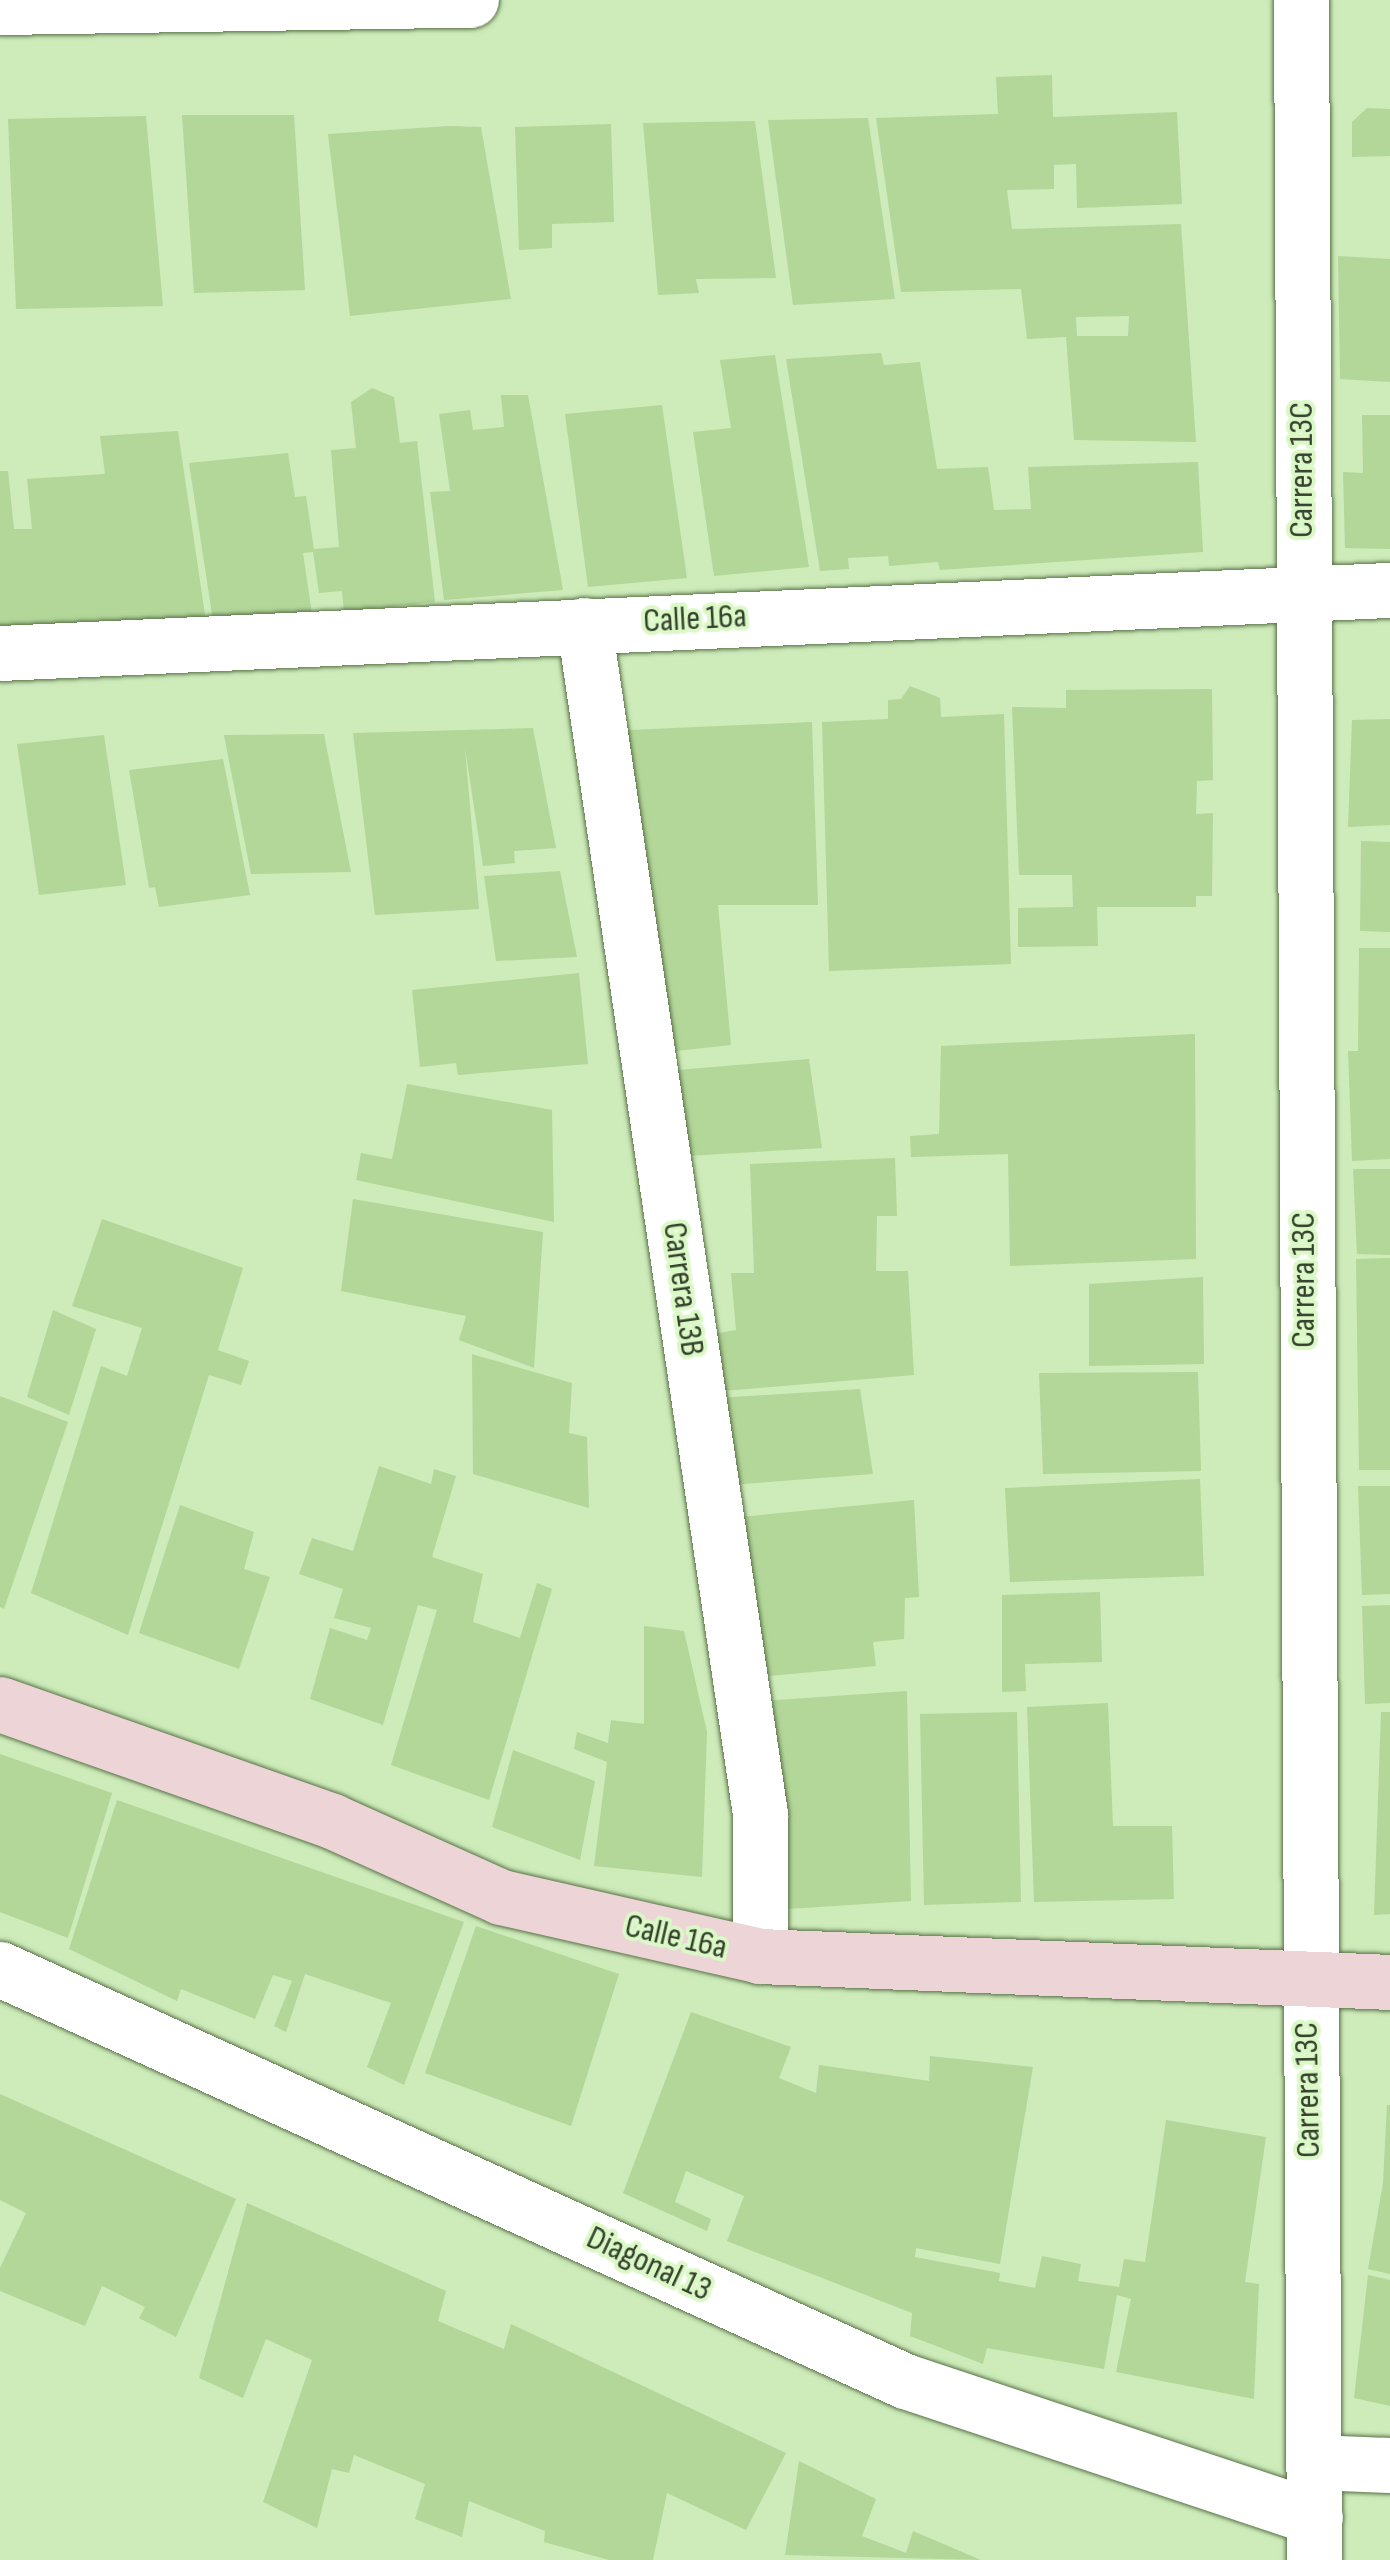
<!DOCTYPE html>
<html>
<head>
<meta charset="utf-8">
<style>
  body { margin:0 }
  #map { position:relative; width:1390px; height:2560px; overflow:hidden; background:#ceebba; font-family:"Sofia Sans Condensed",sans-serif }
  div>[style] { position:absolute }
  .building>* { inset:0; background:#b3d699 }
  .roads { filter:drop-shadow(0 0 2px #587146) drop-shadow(0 0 2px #587146) }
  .minor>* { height:55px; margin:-27.5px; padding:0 27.5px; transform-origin:27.5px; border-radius:27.5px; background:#fff }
  .secondary>* { height:55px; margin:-27.5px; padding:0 27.5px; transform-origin:27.5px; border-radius:27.5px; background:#ecd4d7 }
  span { translate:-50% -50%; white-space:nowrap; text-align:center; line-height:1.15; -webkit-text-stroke:8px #dbf8c7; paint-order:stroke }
  .street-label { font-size:35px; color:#35412d }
</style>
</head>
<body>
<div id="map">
  <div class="building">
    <div style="clip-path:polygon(evenodd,1052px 75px,1053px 117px,1177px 112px,1182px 204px,1077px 208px,1076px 164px,1054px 165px,1054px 189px,1007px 190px,1012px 229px,1181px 224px,1196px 442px,1074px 440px,1066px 337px,1027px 339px,1021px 289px,901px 292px,876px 118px,998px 114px,996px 77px,1052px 75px,1129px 316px,1128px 336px,1077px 336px,1076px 317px,1129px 316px)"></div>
    <div style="clip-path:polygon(1367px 108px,1390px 109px,1390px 156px,1352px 157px,1352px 122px)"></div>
    <div style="clip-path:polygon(182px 115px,294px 115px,305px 290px,194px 293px)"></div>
    <div style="clip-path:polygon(146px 116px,163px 306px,16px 309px,8px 119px)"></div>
    <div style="clip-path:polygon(868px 118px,895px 299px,793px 305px,768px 120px)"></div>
    <div style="clip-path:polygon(755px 121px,776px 278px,696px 279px,699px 293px,658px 295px,643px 123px)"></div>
    <div style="clip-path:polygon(611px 124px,614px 222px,552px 224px,552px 248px,519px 250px,515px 127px)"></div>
    <div style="clip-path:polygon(449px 126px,481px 127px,511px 299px,350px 316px,328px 134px)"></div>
    <div style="clip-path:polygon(1338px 256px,1390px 259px,1390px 382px,1340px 379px)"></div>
    <div style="clip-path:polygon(881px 353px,884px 365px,920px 362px,937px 469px,988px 467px,994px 510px,1031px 509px,1028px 467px,1198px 462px,1203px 552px,940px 570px,938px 562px,889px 566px,888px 556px,848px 558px,849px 569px,820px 571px,786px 359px)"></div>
    <div style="clip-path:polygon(775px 355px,809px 567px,714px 576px,693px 432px,731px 428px,720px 360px)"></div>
    <div style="clip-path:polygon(372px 388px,394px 397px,400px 443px,417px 441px,435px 602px,344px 612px,342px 591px,319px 593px,313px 552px,303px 553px,312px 614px,213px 621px,189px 463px,288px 453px,295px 497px,306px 496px,314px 549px,339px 547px,331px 450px,356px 448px,351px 402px)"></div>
    <div style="clip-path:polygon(501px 395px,528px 395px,563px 590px,444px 600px,430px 492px,450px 491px,439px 414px,470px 410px,473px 430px,504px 427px)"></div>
    <div style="clip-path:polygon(662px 405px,687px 578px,588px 587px,565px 414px)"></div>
    <div style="clip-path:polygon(1362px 415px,1390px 415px,1390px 549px,1345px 548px,1343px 472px,1363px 473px)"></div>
    <div style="clip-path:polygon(178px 431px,206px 622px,0 642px,0 471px,8px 471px,14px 529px,32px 529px,27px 479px,105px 474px,100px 436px)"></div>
    <div style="clip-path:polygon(910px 686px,940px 698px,941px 717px,1004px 714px,1011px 964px,829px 971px,822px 722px,888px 719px,888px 700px,901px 699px)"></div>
    <div style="clip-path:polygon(1212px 689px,1213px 780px,1197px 781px,1196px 814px,1213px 813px,1212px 896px,1196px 896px,1196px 907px,1097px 907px,1098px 946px,1018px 947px,1018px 908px,1073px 907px,1072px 875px,1019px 875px,1012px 707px,1066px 708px,1066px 690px)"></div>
    <div style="clip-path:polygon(1390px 719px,1390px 825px,1348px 827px,1352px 720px)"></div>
    <div style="clip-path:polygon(812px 722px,818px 905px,718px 905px,731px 1045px,666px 1052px,607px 731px)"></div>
    <div style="clip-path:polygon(533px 728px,556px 848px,514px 851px,515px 863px,483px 866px,465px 748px,479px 909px,375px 915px,353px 733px)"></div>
    <div style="clip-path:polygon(324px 734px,351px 872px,251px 874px,224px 735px)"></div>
    <div style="clip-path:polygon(104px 735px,126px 885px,39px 895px,17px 744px)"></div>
    <div style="clip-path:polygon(223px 759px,250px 895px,159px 907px,155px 887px,149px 888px,129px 770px)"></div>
    <div style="clip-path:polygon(1361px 841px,1390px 842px,1390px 932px,1360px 931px)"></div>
    <div style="clip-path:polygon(560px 871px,577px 957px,496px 961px,484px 876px)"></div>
    <div style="clip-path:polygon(1359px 948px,1390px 948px,1390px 1159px,1352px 1161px,1348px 1051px,1358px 1051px)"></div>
    <div style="clip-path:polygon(579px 973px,588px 1064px,458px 1075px,456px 1063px,420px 1067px,412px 990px)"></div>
    <div style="clip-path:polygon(1195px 1034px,1196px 1259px,1010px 1266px,1008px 1154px,911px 1157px,910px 1136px,939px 1134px,941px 1046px)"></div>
    <div style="clip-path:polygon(809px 1059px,822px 1148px,687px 1156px,677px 1070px)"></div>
    <div style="clip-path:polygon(407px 1084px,552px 1110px,554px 1222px,356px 1180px,361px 1153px,392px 1159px)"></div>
    <div style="clip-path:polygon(895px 1158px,897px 1216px,877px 1216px,876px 1271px,908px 1271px,914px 1375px,712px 1392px,707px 1335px,736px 1330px,731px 1273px,754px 1273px,750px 1164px)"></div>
    <div style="clip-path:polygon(1353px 1169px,1390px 1169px,1390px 1255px,1357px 1254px)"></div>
    <div style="clip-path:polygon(353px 1199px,543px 1232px,534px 1368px,459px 1340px,466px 1316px,341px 1291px)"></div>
    <div style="clip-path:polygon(102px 1219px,243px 1268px,218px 1350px,249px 1361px,241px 1385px,209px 1375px,128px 1635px,31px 1593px,101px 1366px,127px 1376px,142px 1328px,72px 1306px)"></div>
    <div style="clip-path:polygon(1390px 1258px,1390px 1470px,1359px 1470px,1356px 1259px)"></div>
    <div style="clip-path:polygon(1203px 1277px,1204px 1364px,1089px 1366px,1089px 1284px)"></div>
    <div style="clip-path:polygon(53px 1310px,96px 1329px,69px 1415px,27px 1397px)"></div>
    <div style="clip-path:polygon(472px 1354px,572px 1383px,569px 1433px,587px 1437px,589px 1508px,473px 1474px)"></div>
    <div style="clip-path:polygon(1198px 1372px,1201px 1471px,1043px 1474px,1039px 1373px)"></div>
    <div style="clip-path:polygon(860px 1389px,873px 1474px,731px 1485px,717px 1398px)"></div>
    <div style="clip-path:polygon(0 1396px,68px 1422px,4px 1609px,0 1607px)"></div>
    <div style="clip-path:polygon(379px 1466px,431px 1484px,434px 1469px,456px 1476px,432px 1557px,483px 1574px,473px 1622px,520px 1638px,537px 1583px,552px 1589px,489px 1800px,391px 1765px,437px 1610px,418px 1605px,383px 1725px,310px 1699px,330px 1628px,367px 1640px,371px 1628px,334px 1618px,343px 1589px,299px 1574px,312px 1538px,353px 1551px)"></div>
    <div style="clip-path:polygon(1200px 1479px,1204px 1576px,1010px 1582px,1005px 1488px)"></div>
    <div style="clip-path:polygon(1358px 1486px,1390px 1486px,1390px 1594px,1362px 1595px)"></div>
    <div style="clip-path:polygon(914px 1500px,919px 1597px,905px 1598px,904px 1639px,873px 1642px,876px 1666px,760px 1677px,740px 1517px)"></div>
    <div style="clip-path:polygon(180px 1505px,254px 1532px,244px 1569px,270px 1577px,239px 1669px,139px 1633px)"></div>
    <div style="clip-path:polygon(1100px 1592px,1102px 1662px,1025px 1664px,1026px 1691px,1002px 1692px,1002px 1595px)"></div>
    <div style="clip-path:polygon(1390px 1605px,1390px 1703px,1365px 1704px,1362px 1606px)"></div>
    <div style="clip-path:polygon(644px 1626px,684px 1631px,707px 1732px,702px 1877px,594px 1866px,607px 1762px,574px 1749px,577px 1732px,608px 1743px,611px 1720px,644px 1724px)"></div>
    <div style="clip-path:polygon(907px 1691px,911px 1901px,788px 1909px,762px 1701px)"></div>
    <div style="clip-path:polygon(1108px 1703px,1113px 1826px,1172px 1826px,1174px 1899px,1034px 1902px,1027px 1707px)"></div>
    <div style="clip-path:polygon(1017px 1712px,1021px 1902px,924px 1905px,920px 1714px)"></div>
    <div style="clip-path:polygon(1381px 1712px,1390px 1712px,1390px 1914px,1374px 1915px)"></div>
    <div style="clip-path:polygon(513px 1750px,595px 1781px,580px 1860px,492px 1827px)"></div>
    <div style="clip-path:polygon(0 1754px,112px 1793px,68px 1938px,0 1912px)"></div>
    <div style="clip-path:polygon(117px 1800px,464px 1922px,404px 2085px,367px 2067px,391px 2003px,305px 1974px,286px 2032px,274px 2026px,292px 1981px,273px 1975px,255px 2019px,181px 1989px,177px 2001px,69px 1949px)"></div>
    <div style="clip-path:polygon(476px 1926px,619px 1974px,571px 2126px,425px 2073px)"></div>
    <div style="clip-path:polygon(691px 2012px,791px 2047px,779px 2078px,816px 2093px,819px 2065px,929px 2081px,930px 2056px,1033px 2067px,1000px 2264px,916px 2248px,915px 2257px,1000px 2273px,999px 2281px,1035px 2288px,1042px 2256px,1081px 2264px,1078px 2281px,1119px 2287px,1124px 2259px,1145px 2262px,1166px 2120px,1266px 2137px,1245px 2282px,1259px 2284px,1254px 2399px,1116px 2372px,1131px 2299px,1117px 2295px,1104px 2369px,987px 2348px,983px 2364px,910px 2336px,912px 2313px,727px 2241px,744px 2196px,686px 2171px,675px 2202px,711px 2219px,707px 2231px,623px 2193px)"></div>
    <div style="clip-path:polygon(0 2094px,236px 2199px,176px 2337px,139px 2318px,145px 2307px,102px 2286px,85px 2326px,0 2291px,0 2268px,26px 2213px,0 2200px)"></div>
    <div style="clip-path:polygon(1387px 2105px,1390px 2105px,1390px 2274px,1368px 2269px,1383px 2183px)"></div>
    <div style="clip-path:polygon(247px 2203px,446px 2291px,438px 2321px,504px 2349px,511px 2324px,786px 2453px,746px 2530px,667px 2493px,653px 2560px,609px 2560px,544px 2542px,545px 2531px,469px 2501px,462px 2537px,415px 2519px,425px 2484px,354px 2455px,349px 2473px,332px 2469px,317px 2528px,263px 2502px,312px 2360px,266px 2339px,243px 2398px,199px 2378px)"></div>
    <div style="clip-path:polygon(1368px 2275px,1390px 2280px,1390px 2406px,1354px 2398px)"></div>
    <div style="clip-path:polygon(799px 2461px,876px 2499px,862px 2536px,906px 2553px,913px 2531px,981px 2560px,785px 2555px)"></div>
  </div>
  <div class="roads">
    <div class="minor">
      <div style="left:1301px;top:0;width:2560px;rotate:89.71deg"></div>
      <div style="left:0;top:7px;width:471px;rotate:-0.9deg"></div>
      <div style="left:584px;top:625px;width:1202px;rotate:81.58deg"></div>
      <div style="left:760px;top:1814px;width:142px;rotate:90deg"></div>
      <div style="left:0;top:653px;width:1391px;rotate:-2.6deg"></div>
      <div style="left:0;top:1969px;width:994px;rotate:24.48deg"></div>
      <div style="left:905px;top:2381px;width:432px;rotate:18.4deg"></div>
      <div style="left:1314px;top:2462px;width:76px;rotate:2.3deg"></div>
    </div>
    <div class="secondary">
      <div style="left:0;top:1704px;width:352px;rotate:19.4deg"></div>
      <div style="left:332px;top:1821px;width:185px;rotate:24.2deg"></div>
      <div style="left:501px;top:1897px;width:266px;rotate:12.8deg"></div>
      <div style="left:760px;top:1956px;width:631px;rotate:2.36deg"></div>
    </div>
  </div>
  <div class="street-label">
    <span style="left:1302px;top:470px;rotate:-90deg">Carrera 13C</span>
    <span style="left:695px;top:619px;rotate:-3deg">Calle 16a</span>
    <span style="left:1304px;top:1280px;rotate:-90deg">Carrera 13C</span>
    <span style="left:683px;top:1289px;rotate:82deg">Carrera 13B</span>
    <span style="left:676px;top:1937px;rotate:13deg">Calle 16a</span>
    <span style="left:1308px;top:2090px;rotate:-91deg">Carrera 13C</span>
    <span style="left:649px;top:2264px;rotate:25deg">Diagonal 13</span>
  </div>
</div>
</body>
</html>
